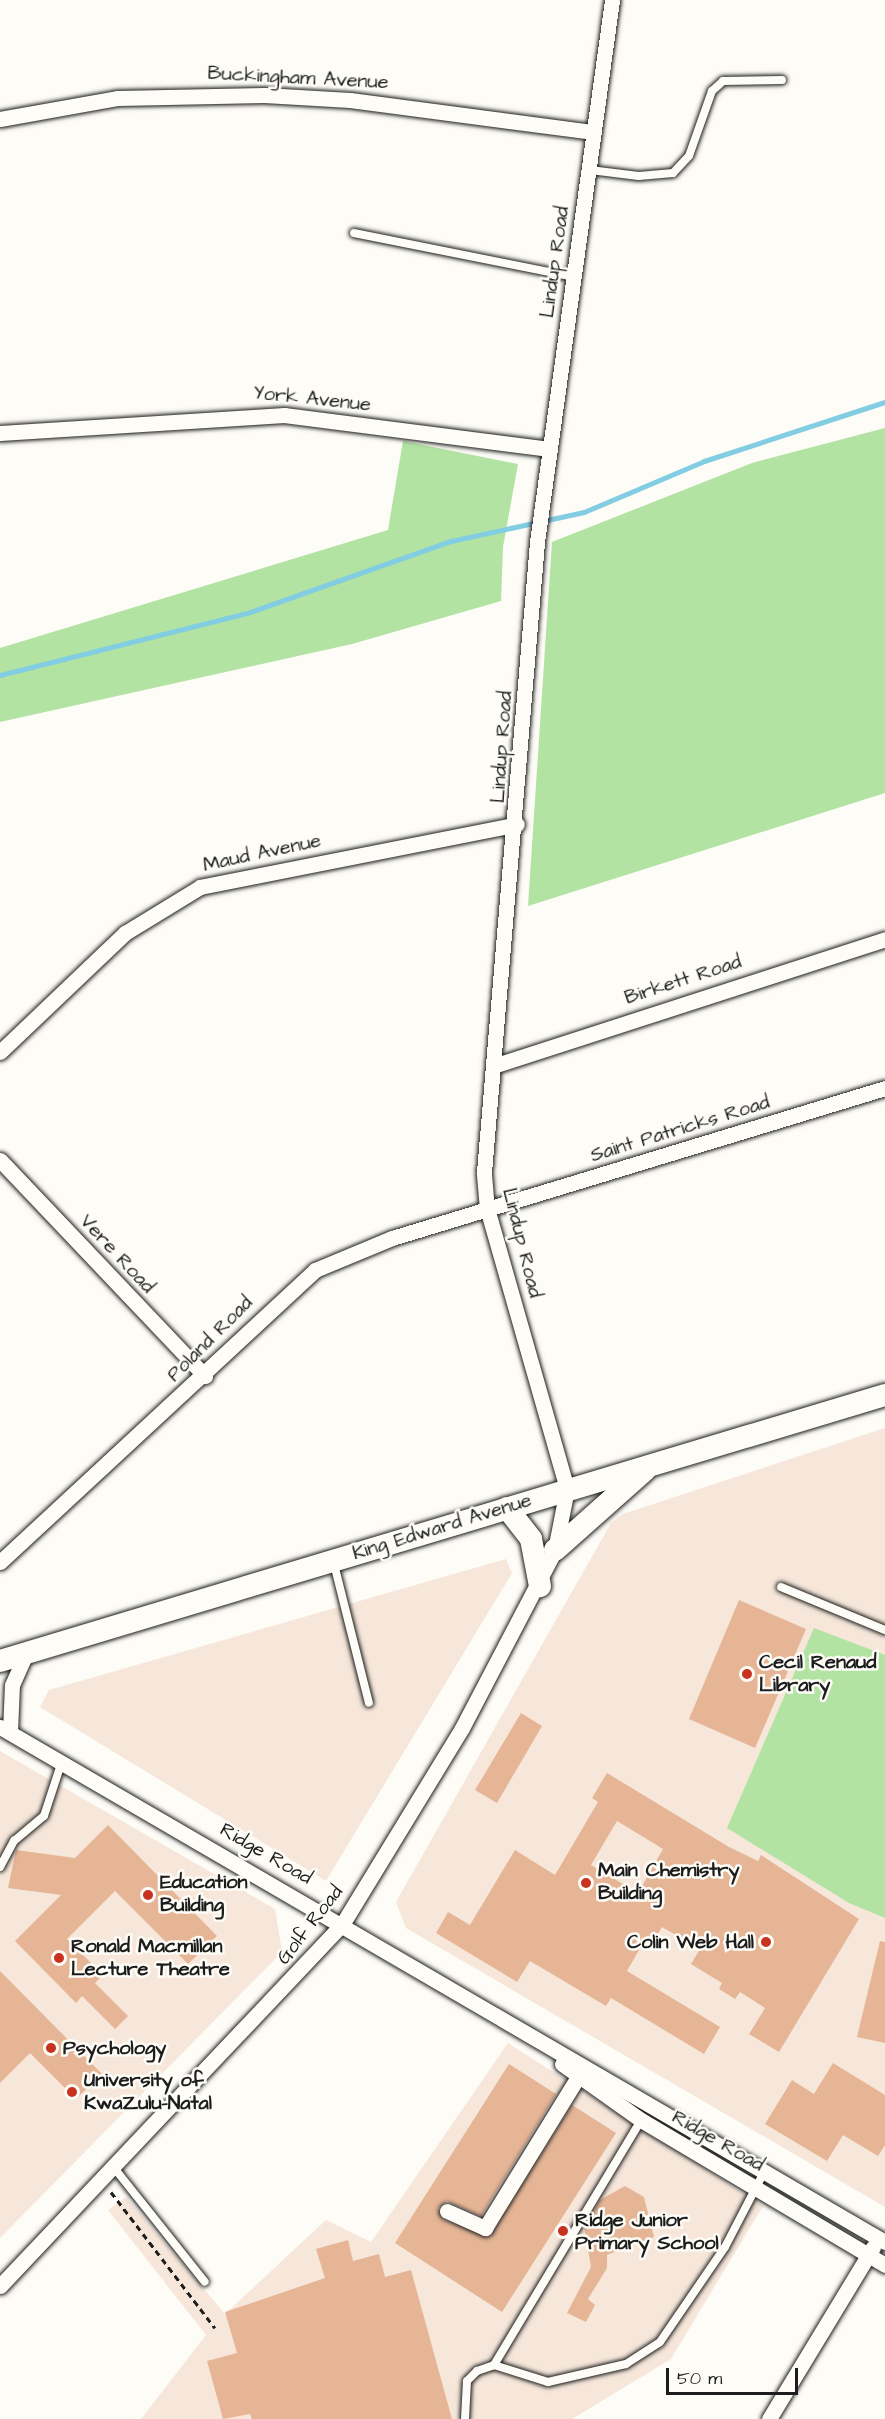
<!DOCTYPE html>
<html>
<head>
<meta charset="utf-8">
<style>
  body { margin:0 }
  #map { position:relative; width:885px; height:2419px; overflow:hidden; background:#fdfcf7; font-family:"Architects Daughter",sans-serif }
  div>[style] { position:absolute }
  .built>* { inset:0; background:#f6e7da }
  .green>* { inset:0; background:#b2e3a3 }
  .stream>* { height:5px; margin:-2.5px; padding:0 2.5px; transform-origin:2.5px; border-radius:2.5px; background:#83cde3 }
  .building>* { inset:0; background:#e5b596 }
  .path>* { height:3px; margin-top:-1.5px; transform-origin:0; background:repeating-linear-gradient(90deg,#1c1c1c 0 6px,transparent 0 10.5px) }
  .roads { filter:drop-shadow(0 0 2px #1c1c1c) drop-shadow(0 0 2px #1c1c1c) }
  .lane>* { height:8px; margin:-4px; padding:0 4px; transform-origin:4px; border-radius:4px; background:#fdfcf7 }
  .street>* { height:15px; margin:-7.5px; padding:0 7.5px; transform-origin:7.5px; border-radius:7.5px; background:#fdfcf7 }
  .secondary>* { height:22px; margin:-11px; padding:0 11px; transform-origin:11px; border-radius:11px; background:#fdfcf7 }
  .dots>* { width:16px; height:16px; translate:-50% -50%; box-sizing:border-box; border:3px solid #fdfcf7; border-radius:50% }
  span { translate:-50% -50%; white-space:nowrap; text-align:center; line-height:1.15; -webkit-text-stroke:5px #fdfcf7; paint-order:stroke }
  .street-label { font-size:20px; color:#1c1c1c }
  .poi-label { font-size:20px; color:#1c1c1c; font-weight:700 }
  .left { translate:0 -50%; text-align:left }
  .right { translate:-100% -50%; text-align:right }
  .scale { position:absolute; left:666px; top:2368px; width:132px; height:27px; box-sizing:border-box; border:3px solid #1c1c1c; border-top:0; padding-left:8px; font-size:18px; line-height:21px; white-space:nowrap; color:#1c1c1c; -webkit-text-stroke:4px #fdfcf7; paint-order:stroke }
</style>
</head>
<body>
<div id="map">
  <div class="built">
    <div style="clip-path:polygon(885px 1428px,885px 2207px,406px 1928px,396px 1902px,611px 1523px,623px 1514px)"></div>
    <div style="clip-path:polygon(506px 1559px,512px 1573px,326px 1881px,40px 1707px,49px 1690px)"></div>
    <div style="clip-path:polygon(0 1751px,275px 1909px,282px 1952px,0 2238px)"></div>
    <div style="clip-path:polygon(508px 2043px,763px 2206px,671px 2359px,572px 2419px,141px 2419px,206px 2335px,108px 2210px,126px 2197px,225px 2314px,326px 2220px,371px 2242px)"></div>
  </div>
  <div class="green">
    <div style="clip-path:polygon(885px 428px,885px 793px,528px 906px,552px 542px,752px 463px)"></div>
    <div style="clip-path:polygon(403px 441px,518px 464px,503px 547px,501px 601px,352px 644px,0 722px,0 648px,388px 530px)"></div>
    <div style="clip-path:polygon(814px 1628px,885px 1655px,885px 1918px,849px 1903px,727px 1828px)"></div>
  </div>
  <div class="stream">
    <div style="left:0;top:675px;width:258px;rotate:-14.1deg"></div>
    <div style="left:250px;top:612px;width:213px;rotate:-19.5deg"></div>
    <div style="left:451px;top:541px;width:136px;rotate:-12.3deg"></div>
    <div style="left:584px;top:512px;width:130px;rotate:-23deg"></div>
    <div style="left:704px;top:461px;width:190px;rotate:-18.1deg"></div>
  </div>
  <div class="building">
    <div style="clip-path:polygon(739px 1600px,806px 1629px,755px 1748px,689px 1719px)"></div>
    <div style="clip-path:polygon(521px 1713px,542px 1726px,497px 1803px,475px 1790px)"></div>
    <div style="clip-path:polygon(evenodd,607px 1773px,729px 1847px,758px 1861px,761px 1855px,859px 1919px,779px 2052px,749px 2034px,765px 2008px,740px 1992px,735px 1999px,719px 1989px,722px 1983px,691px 1964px,700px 1949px,662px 1927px,654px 1940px,647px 1936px,627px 1971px,720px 2027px,704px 2054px,611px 1998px,606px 2006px,530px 1961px,517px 1982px,436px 1933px,448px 1912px,470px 1925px,515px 1850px,555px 1875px,598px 1802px,592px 1798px,607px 1773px,617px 1821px,663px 1849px,638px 1893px,591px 1865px,617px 1821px)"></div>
    <div style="clip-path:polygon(108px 1825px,217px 1936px,188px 1964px,115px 1891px,67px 1939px,103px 1975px,95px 1983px,128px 2016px,115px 2029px,82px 1996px,76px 2003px,15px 1941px,61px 1895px,8px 1888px,16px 1850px,75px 1858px)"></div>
    <div style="clip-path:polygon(880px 1941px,885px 1942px,885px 2043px,857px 2037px)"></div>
    <div style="clip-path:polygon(0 1971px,102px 2074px,76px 2099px,30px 2053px,0 2083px)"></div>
    <div style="clip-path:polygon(833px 2063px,885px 2095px,885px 2145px,878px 2156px,843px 2135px,827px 2161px,765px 2124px,792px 2080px,814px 2094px)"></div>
    <div style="clip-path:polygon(509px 2064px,556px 2094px,481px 2216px,447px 2201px,438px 2208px,443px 2220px,490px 2236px,572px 2105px,616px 2133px,502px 2312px,395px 2243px)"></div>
    <div style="clip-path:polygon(625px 2186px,644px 2197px,654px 2237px,607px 2255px,607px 2268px,588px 2299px,595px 2305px,586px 2322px,567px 2313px,591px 2267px,584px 2227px,600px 2200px)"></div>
    <div style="clip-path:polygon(348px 2240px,353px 2261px,379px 2254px,385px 2277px,411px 2270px,452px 2419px,252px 2419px,250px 2414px,223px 2419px,207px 2361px,237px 2353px,225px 2312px,325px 2278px,316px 2249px)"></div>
  </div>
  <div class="path">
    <div style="left:111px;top:2192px;width:171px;rotate:52.6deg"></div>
  </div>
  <div class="roads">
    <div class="lane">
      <div style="left:590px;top:170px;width:49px;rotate:7deg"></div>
      <div style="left:639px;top:176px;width:34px;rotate:-5deg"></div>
      <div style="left:673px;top:173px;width:23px;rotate:-47deg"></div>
      <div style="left:689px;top:156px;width:69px;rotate:-70.5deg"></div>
      <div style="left:712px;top:91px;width:15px;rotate:-42deg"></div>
      <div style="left:723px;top:81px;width:59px;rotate:-1deg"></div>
      <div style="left:354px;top:233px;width:225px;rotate:11.3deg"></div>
      <div style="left:334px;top:1564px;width:143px;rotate:75.9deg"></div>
      <div style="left:781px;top:1587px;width:113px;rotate:22.5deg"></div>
      <div style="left:0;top:1867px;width:30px;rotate:-62deg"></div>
      <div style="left:14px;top:1841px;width:39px;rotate:-40deg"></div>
      <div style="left:44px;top:1816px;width:58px;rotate:-71.9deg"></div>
      <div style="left:115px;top:2169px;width:144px;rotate:51.5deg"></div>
      <div style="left:494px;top:2365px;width:286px;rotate:-59deg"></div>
      <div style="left:465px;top:2419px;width:38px;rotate:-87deg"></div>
      <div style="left:467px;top:2381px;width:14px;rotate:-45deg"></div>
      <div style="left:477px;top:2371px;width:18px;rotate:-19deg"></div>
      <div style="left:494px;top:2365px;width:57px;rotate:17.5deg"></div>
      <div style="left:548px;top:2382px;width:80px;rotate:-13deg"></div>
      <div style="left:626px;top:2364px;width:40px;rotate:-32.9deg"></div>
      <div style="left:660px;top:2342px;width:115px;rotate:-55.6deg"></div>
      <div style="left:725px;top:2247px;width:85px;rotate:-62.5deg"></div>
    </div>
    <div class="street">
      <div style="left:0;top:119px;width:120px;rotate:-10.1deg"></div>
      <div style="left:118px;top:98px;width:146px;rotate:-1.2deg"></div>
      <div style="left:264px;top:95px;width:86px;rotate:3.3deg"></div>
      <div style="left:350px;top:100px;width:246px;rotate:7.5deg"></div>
      <div style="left:0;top:433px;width:285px;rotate:-3.6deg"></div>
      <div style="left:284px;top:415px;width:266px;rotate:7.3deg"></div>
      <div style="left:0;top:1052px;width:173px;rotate:-43.6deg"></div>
      <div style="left:125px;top:933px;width:88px;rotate:-31.5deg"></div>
      <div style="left:200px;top:887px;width:323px;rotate:-11.2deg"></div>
      <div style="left:496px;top:1065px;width:409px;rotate:-17.9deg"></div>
      <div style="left:0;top:1160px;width:298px;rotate:46.5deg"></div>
      <div style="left:0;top:1562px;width:430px;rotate:-42.8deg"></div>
      <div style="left:315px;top:1270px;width:83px;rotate:-22.6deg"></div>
      <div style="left:392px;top:1238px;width:515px;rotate:-16.92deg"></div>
      <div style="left:0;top:1727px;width:1024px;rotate:30.2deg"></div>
      <div style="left:10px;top:1732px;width:47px;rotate:-87.6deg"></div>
      <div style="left:12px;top:1685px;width:35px;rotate:-66deg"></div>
      <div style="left:562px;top:2064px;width:97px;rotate:35.3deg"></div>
      <div style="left:641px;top:2120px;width:284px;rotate:30.7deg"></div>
      <div style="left:447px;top:2211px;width:42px;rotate:24.1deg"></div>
      <div style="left:485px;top:2228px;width:177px;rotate:-58.4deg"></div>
      <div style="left:0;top:2286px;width:499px;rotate:-46.6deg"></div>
      <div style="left:343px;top:1923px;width:228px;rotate:-58.6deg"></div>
      <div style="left:462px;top:1728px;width:201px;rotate:-62.4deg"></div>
      <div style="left:555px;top:1550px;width:62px;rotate:-78.9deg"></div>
      <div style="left:567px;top:1489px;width:291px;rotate:-105.9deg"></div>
      <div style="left:487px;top:1209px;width:37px;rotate:-95deg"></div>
      <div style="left:484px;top:1172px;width:632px;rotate:-85.19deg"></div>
      <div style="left:537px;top:542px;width:547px;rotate:-82.12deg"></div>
      <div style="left:769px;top:2419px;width:201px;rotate:-58.8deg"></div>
    </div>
    <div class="secondary">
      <div style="left:507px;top:1508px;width:39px;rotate:52deg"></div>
      <div style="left:531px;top:1539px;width:48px;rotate:79.2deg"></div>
      <div style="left:555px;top:1550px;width:120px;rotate:-41.6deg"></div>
      <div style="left:0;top:1661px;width:924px;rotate:-16.73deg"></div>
    </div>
  </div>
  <div class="dots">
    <div style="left:747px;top:1674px;background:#c8321e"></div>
    <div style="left:586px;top:1883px;background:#c8321e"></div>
    <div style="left:148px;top:1895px;background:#c8321e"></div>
    <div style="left:766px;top:1942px;background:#c8321e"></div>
    <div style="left:59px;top:1958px;background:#c8321e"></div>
    <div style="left:51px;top:2048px;background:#c8321e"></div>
    <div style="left:72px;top:2092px;background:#c8321e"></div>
    <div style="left:563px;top:2231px;background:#c8321e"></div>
  </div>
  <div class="street-label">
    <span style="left:298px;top:78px;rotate:3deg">Buckingham Avenue</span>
    <span style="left:555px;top:262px;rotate:-82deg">Lindup Road</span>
    <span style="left:312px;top:399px;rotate:6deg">York Avenue</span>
    <span style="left:502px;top:747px;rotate:-86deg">Lindup Road</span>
    <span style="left:262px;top:853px;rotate:-12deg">Maud Avenue</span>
    <span style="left:683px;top:980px;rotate:-18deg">Birkett Road</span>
    <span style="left:680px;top:1129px;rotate:-17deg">Saint Patricks Road</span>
    <span style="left:522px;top:1243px;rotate:76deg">Lindup Road</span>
    <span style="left:117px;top:1254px;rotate:47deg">Vere Road</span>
    <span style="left:210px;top:1339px;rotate:-45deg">Poland Road</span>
    <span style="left:442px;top:1527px;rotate:-17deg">King Edward Avenue</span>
    <span style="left:266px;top:1854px;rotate:30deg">Ridge Road</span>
    <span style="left:310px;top:1925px;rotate:-52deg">Golf Road</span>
    <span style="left:718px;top:2141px;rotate:30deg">Ridge Road</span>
  </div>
  <div class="poi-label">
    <span class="left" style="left:759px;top:1674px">Cecil Renaud<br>Library</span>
    <span class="left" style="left:598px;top:1882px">Main Chemistry<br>Building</span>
    <span class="left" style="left:160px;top:1894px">Education<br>Building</span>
    <span class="right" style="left:754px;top:1942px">Colin Web Hall</span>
    <span class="left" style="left:71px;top:1958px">Ronald Macmillan<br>Lecture Theatre</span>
    <span class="left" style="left:63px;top:2048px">Psychology</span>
    <span class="left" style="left:84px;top:2092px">University of<br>KwaZulu-Natal</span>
    <span class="left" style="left:575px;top:2232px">Ridge Junior<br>Primary School</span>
  </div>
  <div class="scale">50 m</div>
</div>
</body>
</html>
